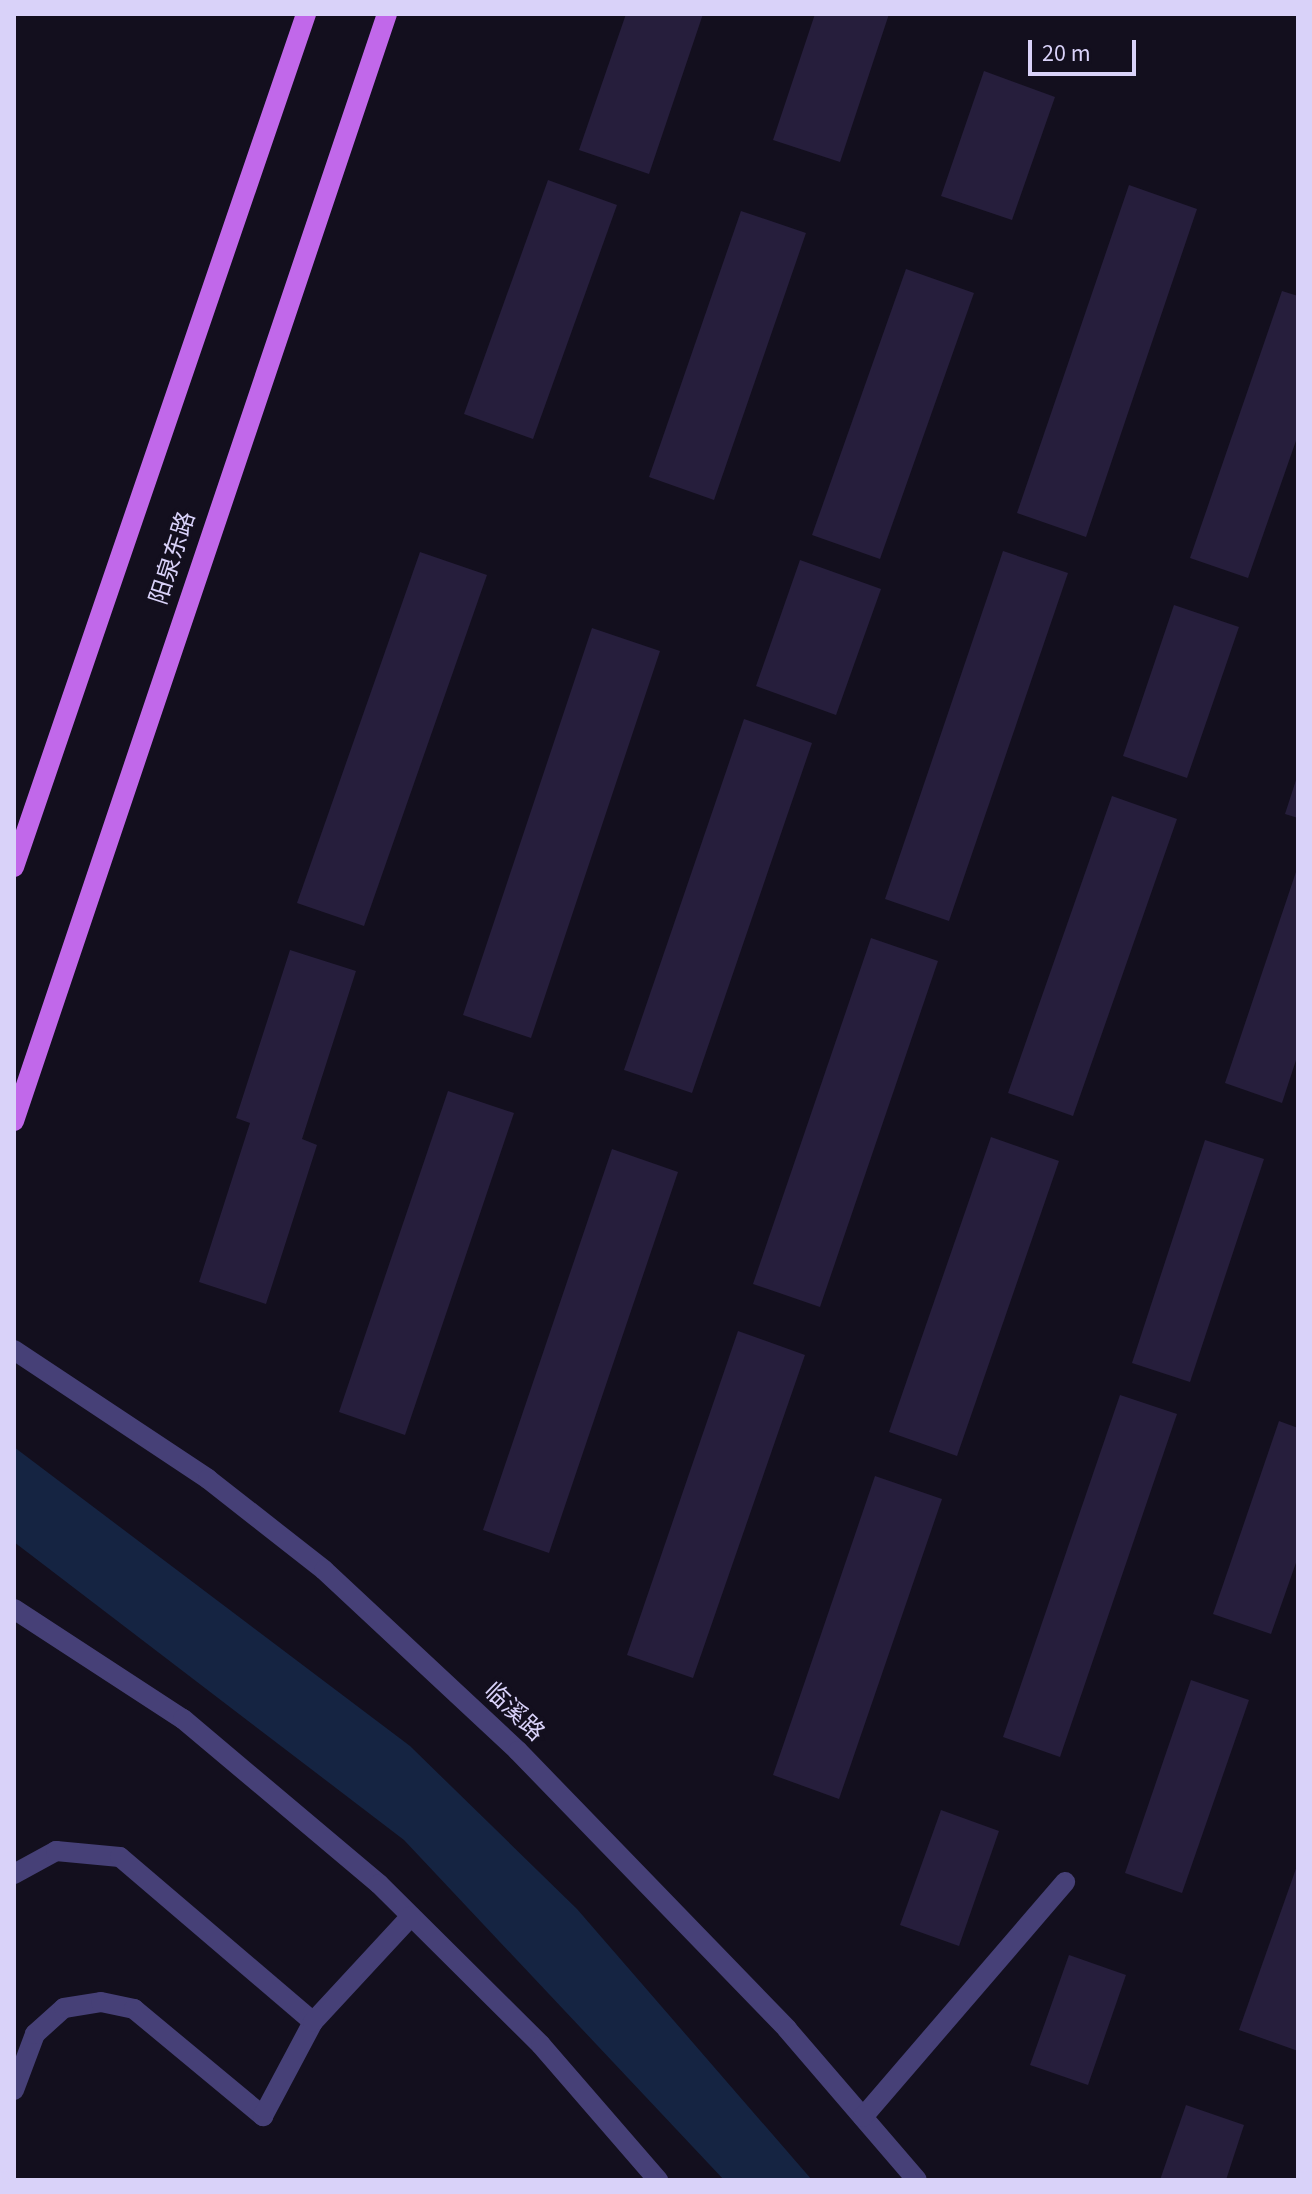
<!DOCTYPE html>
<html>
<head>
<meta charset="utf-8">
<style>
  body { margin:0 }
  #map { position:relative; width:1312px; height:2194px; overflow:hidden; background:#130f1e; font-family:"Source Sans 3","Noto Sans SC",sans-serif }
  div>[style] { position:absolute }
  .water>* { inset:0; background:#152442 }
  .building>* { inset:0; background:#261e3c }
  .minor>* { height:20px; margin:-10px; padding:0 10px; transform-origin:10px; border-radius:10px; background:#464077 }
  .major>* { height:20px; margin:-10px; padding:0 10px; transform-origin:10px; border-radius:10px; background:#c168ea }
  span { translate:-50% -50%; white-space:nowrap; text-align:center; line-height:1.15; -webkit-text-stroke:7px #130f1e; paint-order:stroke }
  .street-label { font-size:24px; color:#d9d2f9 }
  .frame { position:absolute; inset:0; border:16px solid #d9d2f9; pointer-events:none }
  .scale { position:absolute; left:1028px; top:40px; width:108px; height:36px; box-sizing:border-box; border:4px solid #d9d2f9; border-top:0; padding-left:10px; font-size:24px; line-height:28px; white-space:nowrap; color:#d9d2f9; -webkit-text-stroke:6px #130f1e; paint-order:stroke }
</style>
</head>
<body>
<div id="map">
  <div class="water">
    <div style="clip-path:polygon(14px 1447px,410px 1746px,577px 1909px,812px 2180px,724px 2180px,404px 1840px,14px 1542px)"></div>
  </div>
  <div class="building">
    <div style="clip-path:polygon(626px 14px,703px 14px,649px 174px,579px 150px)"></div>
    <div style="clip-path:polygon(815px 14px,889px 14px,840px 162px,773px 140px)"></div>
    <div style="clip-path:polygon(984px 71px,1055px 97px,1012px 220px,941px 196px)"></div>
    <div style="clip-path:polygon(548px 180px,617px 205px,533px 439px,464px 414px)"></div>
    <div style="clip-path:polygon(1129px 185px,1197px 209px,1086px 537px,1017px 513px)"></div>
    <div style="clip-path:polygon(741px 211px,806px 233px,714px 500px,649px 477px)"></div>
    <div style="clip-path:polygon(906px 269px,974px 293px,880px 559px,812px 535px)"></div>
    <div style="clip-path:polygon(1282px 291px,1298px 296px,1298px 435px,1248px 578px,1190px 558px)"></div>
    <div style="clip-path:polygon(1003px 551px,1068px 573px,949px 921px,885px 899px)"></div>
    <div style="clip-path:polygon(420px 552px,487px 575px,364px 926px,297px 903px)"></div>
    <div style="clip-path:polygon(800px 560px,881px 589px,836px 715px,756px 686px)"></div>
    <div style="clip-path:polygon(1174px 605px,1239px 627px,1187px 778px,1123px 756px)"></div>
    <div style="clip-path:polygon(592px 628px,660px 651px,531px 1038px,463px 1015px)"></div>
    <div style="clip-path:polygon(744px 719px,812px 743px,692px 1093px,624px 1070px)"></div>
    <div style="clip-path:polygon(1297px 777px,1298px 777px,1298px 818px,1285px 814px)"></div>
    <div style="clip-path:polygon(1112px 796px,1177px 819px,1073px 1116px,1008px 1093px)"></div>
    <div style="clip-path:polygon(1297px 869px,1298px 1054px,1282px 1103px,1225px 1083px)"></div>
    <div style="clip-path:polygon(871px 938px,938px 961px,820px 1307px,753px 1284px)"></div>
    <div style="clip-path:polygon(290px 950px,356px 971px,302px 1139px,317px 1145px,266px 1304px,199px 1282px,250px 1123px,236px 1118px)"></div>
    <div style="clip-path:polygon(448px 1091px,514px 1113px,405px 1435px,339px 1412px)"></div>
    <div style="clip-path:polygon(991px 1137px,1059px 1161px,957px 1456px,889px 1432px)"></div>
    <div style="clip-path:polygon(1205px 1140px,1264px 1159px,1190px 1382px,1132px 1363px)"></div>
    <div style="clip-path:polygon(612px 1149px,678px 1172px,549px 1553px,483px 1530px)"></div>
    <div style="clip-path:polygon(738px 1331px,805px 1355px,693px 1678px,627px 1655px)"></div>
    <div style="clip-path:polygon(1120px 1395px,1177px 1414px,1060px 1757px,1003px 1737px)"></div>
    <div style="clip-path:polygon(1279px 1421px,1298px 1428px,1298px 1557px,1271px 1634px,1213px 1614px)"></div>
    <div style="clip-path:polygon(875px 1476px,942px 1499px,839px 1799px,773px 1775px)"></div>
    <div style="clip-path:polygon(1191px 1680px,1249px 1700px,1182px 1893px,1125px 1873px)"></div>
    <div style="clip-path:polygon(941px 1810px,999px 1831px,959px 1946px,900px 1925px)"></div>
    <div style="clip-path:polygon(1298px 1863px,1298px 2051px,1239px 2030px)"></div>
    <div style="clip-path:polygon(1069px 1955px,1126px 1975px,1088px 2085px,1030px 2065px)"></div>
    <div style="clip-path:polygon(1186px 2105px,1244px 2125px,1226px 2180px,1160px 2180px)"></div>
  </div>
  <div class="minor">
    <div style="left:14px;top:1350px;width:233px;rotate:33.6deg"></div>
    <div style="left:208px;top:1479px;width:147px;rotate:38.1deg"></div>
    <div style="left:324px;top:1570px;width:265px;rotate:43deg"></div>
    <div style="left:518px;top:1751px;width:387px;rotate:45.9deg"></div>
    <div style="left:787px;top:2029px;width:199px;rotate:49.3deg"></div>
    <div style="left:14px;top:1609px;width:202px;rotate:33.1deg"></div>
    <div style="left:183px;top:1719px;width:256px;rotate:40.1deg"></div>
    <div style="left:379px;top:1884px;width:228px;rotate:44.8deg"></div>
    <div style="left:541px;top:2045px;width:179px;rotate:49.1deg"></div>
    <div style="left:14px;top:1874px;width:48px;rotate:-28.7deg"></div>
    <div style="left:56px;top:1851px;width:64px;rotate:5.4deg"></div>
    <div style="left:120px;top:1857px;width:254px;rotate:40.5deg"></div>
    <div style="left:14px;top:2090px;width:60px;rotate:-69.4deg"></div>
    <div style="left:35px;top:2034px;width:39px;rotate:-42deg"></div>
    <div style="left:64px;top:2008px;width:37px;rotate:-9deg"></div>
    <div style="left:101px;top:2002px;width:34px;rotate:12deg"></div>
    <div style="left:134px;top:2009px;width:168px;rotate:39.7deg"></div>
    <div style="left:263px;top:2116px;width:106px;rotate:-62deg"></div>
    <div style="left:313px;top:2022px;width:144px;rotate:-47.2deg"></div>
    <div style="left:863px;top:2117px;width:310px;rotate:-49.3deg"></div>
  </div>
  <div class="major">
    <div style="left:14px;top:867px;width:902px;rotate:-71.1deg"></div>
    <div style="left:14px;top:1121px;width:1168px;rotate:-71.38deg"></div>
  </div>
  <div class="street-label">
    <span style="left:173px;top:558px;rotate:-72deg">阳泉东路</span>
    <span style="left:514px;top:1712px;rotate:44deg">临溪路</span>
  </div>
  <div class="frame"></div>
  <div class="scale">20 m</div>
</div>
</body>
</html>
